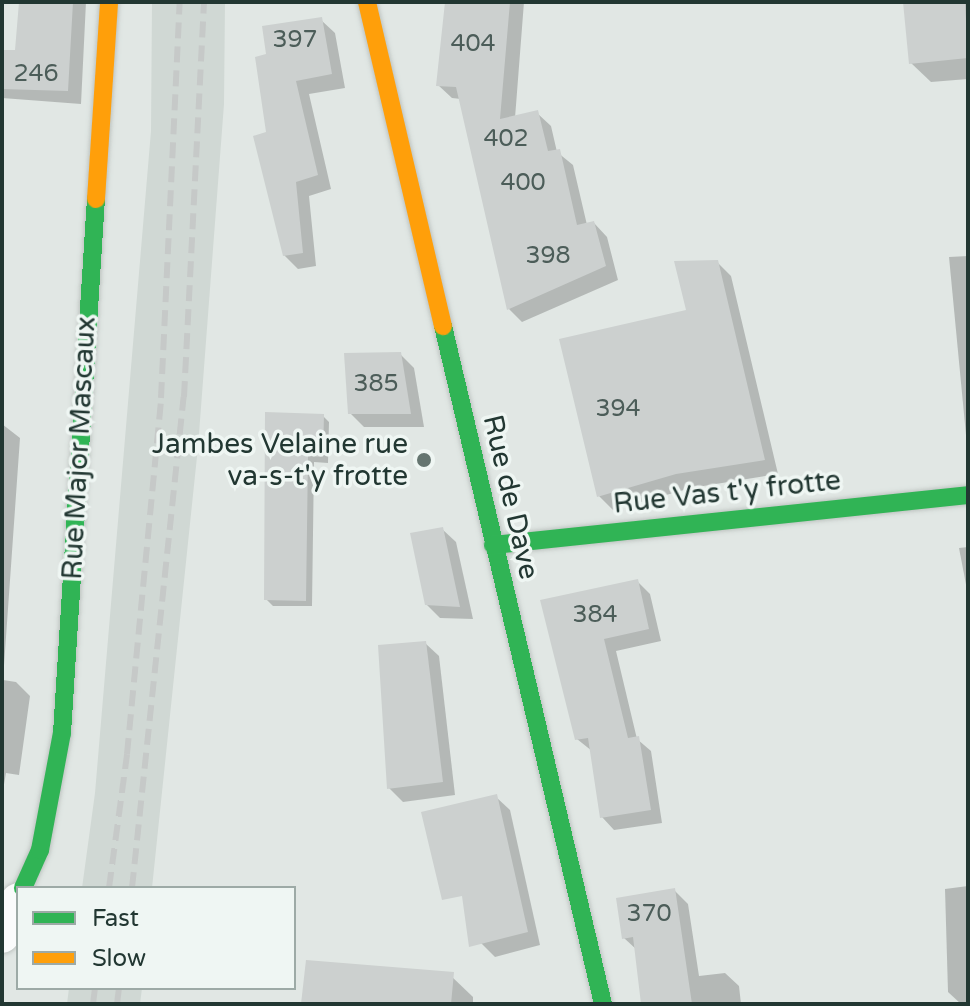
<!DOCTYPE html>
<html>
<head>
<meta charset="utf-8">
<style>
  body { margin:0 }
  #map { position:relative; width:970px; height:1006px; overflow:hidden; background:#e1e7e4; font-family:"Varela Round",sans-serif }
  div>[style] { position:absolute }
  .built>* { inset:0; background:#d0d8d4 }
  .shadow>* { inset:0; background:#0003 }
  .building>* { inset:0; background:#ccd0cf }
  .roads { filter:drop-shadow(0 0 2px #bec4c1) drop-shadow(0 0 2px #bec4c1) }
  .street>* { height:34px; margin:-17px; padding:0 17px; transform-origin:17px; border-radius:17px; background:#fafbfb }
  .fast>* { height:18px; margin:-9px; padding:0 9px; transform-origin:9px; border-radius:9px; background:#30b455 }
  .slow>* { height:18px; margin:-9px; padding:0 9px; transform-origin:9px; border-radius:9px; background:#ff9f0a }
  .rail>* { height:6px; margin-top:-3px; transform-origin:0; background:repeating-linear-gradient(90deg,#c6c9c8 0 16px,transparent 0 24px) }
  .dots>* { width:22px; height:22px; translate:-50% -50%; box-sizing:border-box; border:4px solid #eff6f3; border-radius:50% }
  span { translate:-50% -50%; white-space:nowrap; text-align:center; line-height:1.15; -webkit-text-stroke:7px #eff6f3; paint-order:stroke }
  .number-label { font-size:24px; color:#4c5d59 }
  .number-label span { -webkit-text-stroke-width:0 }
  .poi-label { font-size:28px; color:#223732 }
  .right { translate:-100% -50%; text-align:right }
  .street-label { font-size:28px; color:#223732 }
  .frame { position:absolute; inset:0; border:4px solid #223732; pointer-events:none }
  .legend { position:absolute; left:16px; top:886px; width:280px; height:104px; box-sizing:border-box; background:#eff6f3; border:2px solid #9daaa6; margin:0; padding:10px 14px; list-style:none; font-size:24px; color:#223732 }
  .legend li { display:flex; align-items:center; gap:16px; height:40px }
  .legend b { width:40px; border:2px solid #9daaa6 }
</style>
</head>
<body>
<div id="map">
  <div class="built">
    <div style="clip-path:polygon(152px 2px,225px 2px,224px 104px,198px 447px,152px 888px,82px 888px,95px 793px,151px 131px)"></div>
    <div style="clip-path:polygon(69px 988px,142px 988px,140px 1004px,67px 1004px)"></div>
  </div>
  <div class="shadow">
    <div style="clip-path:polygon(21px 2px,86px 2px,81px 104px,2px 98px,2px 52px,17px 52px)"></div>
    <div style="clip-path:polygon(447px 2px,524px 2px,515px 118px,537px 113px,551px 126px,557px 152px,573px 165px,587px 225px,594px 223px,607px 237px,618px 280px,522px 322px,509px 309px,461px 99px,452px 98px,438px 85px)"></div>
    <div style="clip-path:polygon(905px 2px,968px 2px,968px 79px,931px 82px,911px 63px)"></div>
    <div style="clip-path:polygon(321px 20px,335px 33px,345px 88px,309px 94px,331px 189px,309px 196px,316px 266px,298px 269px,284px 255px,269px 134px,269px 56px)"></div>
    <div style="clip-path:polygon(968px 256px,968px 456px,949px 257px)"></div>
    <div style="clip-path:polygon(717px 262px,731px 276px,778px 474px,691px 488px,613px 510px,599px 496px)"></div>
    <div style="clip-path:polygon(400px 354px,414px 368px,424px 427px,364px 427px,350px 413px)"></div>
    <div style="clip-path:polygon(267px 415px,323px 416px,329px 422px,328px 463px,314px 462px,312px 606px,273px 606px,266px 599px)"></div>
    <div style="clip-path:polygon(2px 424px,20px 438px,3px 680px,16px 682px,30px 696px,19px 775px,6px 773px,2px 796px)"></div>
    <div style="clip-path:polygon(442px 529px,456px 542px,473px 619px,440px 618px,426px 604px)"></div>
    <div style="clip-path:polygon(968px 547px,968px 595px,959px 548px)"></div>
    <div style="clip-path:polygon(637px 581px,650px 594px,661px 641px,616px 651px,637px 739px,651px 751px,662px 823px,614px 830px,602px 817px,592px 751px,577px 739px,543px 602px)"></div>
    <div style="clip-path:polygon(425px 643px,439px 656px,455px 795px,403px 802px,389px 788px)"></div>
    <div style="clip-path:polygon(496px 797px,510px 810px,540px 945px,495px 957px,481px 943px)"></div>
    <div style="clip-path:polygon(968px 886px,968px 1004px,961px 1004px,948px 992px,945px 889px)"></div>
    <div style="clip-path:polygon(674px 890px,688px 904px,699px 976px,725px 973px,739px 986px,741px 1004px,643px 1004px,637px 950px,624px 938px)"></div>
    <div style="clip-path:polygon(449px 974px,473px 997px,473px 1004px,303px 1004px)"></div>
  </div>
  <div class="building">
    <div style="clip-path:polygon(19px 2px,73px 2px,68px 91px,2px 89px,2px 50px,15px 50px)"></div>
    <div style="clip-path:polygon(445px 2px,510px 2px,500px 119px,538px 110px,548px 151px,560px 149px,577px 225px,594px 221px,606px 266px,507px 310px,456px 87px,436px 86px)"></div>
    <div style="clip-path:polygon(903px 2px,965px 2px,968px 58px,909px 64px)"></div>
    <div style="clip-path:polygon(322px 17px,332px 74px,296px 81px,318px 175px,296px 182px,303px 253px,283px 256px,253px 136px,266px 132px,255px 57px,266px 54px,262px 26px)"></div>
    <div style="clip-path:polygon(718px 260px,765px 460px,676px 474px,597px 497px,559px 339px,686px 310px,674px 261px)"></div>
    <div style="clip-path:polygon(401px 352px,411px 414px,348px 414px,344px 353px)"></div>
    <div style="clip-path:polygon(265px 412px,324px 414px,323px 457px,308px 456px,306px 601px,264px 600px)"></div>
    <div style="clip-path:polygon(443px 527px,460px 607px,425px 605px,410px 533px)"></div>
    <div style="clip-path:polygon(638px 579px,649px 629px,604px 639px,628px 738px,639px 736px,651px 810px,600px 818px,588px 738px,575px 740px,540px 600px)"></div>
    <div style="clip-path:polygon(426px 641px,443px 782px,387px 789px,378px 645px)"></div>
    <div style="clip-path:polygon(497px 794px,528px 932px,469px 947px,462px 896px,442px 900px,421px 812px)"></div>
    <div style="clip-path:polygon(675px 888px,692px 1004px,641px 1004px,633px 937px,622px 939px,616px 898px)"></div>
    <div style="clip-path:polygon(306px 960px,454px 972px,451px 1004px,301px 1004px)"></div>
  </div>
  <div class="roads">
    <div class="street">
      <div style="left:2px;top:936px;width:39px;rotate:-66deg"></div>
    </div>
    <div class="fast">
      <div style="left:443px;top:326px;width:697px;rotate:76.72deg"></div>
      <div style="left:493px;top:545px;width:478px;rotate:-6deg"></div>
      <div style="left:23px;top:888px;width:42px;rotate:-65.9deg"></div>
      <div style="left:40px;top:850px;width:119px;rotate:-79.4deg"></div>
      <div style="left:62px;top:733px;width:535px;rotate:-86.36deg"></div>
    </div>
    <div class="slow">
      <div style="left:367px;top:2px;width:333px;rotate:76.8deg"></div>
      <div style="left:96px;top:199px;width:197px;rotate:-86.2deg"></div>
    </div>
  </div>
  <div class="rail">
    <div style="left:109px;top:888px;width:135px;rotate:-82.3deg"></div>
    <div style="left:127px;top:754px;width:358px;rotate:-84.5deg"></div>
    <div style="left:161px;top:398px;width:396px;rotate:-87.3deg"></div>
    <div style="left:132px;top:888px;width:494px;rotate:-84deg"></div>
    <div style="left:184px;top:397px;width:396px;rotate:-87.1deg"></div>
    <div style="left:93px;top:1004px;width:16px;rotate:-83deg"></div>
    <div style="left:117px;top:1004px;width:16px;rotate:-83deg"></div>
  </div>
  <div class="dots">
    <div style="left:424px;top:460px;background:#657570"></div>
  </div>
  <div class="number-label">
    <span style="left:295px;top:40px">397</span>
    <span style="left:473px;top:44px">404</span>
    <span style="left:36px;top:74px">246</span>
    <span style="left:506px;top:139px">402</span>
    <span style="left:523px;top:183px">400</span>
    <span style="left:548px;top:256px">398</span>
    <span style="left:376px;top:384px">385</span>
    <span style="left:618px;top:409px">394</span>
    <span style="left:595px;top:615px">384</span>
    <span style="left:649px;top:914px">370</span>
  </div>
  <div class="poi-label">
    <span class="right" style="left:408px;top:460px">Jambes Velaine rue<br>va-s-t'y frotte</span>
  </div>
  <div class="street-label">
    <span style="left:79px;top:448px;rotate:-87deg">Rue Major Mascaux</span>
    <span style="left:727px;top:492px;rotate:-6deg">Rue Vas t'y frotte</span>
    <span style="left:511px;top:497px;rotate:77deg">Rue de Dave</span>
  </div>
  <div class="frame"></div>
  <ul class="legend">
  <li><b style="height:10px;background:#30b455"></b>Fast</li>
  <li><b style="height:10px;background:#ff9f0a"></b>Slow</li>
  </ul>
</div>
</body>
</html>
